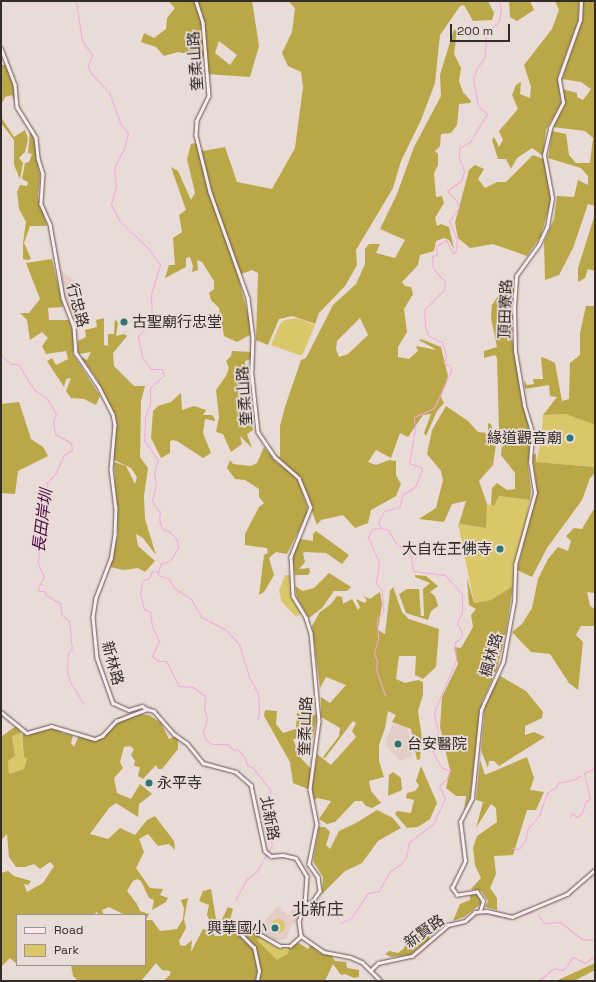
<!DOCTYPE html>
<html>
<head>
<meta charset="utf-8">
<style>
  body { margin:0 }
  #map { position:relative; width:596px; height:982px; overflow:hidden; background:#e9dbd6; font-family:"Space Grotesk","Noto Sans TC",sans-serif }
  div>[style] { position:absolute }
  .built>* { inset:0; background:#e3cdc6 }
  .green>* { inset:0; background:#d9c769 }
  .round { border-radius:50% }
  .forest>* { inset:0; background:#b9a748 }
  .stream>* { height:1px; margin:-0.5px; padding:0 0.5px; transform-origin:0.5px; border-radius:0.5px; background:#f6a7e1 }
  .roads { filter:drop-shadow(0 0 1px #615551) drop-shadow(0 0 1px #615551) }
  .secondary>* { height:2.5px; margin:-1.25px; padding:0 1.25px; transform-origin:1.25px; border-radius:1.25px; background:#fbebee }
  .dots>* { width:11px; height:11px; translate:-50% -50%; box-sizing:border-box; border:2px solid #e9dbd6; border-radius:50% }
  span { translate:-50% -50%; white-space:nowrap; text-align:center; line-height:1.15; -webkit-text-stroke:3.5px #e9dbd6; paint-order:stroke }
  .street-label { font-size:15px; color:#322c2b }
  .poi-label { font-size:15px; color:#322c2b }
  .left { translate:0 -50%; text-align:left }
  .right { translate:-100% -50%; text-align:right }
  .water-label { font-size:16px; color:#4f0a43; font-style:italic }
  .quarter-label { font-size:17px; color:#322c2b }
  .frame { position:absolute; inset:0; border:2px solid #322c2b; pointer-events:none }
  .legend { position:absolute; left:16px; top:914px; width:130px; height:52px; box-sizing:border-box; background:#e9dbd6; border:1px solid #a09592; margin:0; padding:5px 7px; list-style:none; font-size:12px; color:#322c2b }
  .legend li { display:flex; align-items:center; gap:8px; height:20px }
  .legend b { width:20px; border:1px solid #a09592 }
  .scale { position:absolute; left:450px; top:24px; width:60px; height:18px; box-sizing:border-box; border:2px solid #322c2b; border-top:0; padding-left:5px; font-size:12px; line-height:14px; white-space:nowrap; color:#322c2b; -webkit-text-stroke:3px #e9dbd6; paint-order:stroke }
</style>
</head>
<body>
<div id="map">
  <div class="built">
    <div style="clip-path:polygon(61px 270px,75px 281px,72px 283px,78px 293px,73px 295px,76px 312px,71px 313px,65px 298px,59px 271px)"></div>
    <div style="clip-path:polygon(393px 724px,408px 728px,412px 757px,400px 761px,387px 747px,386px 740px)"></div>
    <div style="clip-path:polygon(278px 906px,288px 916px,292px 909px,301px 912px,298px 922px,291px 924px,287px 939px,273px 941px,256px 931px)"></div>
  </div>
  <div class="green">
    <div style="clip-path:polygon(297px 318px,315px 325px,302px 356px,271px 345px,280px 324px,285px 320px)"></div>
    <div style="clip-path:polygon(567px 414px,595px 425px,595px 467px,536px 462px,541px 442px,543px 415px)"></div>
    <div style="clip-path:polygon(499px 496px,530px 500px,513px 586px,491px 600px,474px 603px,458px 524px,486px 528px,487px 504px,494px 506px)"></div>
    <div style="clip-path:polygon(285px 575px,290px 575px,291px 596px,301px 613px,296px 617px,282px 602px,279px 591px)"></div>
    <div style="clip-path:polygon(21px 733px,24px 756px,27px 758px,24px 769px,9px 774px,8px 761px,15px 756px,12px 736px)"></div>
    <div class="round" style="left:271px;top:919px;width:14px;height:14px"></div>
    <div style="clip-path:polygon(259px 936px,276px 947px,289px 948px,288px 954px,277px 961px,256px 940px)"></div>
  </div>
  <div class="forest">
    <div style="clip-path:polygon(evenodd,168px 1px,252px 1px,259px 46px,250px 77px,206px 74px,206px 57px,178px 52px,164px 56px,156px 47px,141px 42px,144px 33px,154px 38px,166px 29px,167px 18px,175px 8px,168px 1px,219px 41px,237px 55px,230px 65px,215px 53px,219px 41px)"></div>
    <div style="clip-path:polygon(288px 1px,488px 1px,494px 13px,492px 20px,473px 21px,464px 5px,460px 6px,440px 35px,435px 83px,421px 120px,401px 161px,393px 188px,356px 250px,357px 265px,345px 286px,319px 313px,315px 324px,293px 316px,279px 319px,268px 345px,256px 340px,258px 273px,252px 270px,238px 275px,250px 323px,250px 335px,237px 342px,224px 336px,219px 308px,211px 300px,209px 293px,214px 289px,214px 281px,202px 262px,197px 260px,198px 270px,192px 272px,193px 266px,190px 257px,186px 258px,186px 267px,165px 278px,169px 265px,175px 265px,173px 238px,182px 232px,179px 215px,186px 210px,171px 167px,178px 171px,191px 200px,195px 193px,187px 159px,191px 144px,195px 143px,203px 151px,225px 147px,237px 182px,272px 189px,295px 148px,303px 87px,301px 72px,288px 66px,282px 53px,292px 32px,295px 8px)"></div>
    <div style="clip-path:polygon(509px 1px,530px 1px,534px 10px,517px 21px,510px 17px)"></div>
    <div style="clip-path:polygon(555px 1px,579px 1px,578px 21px,558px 76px,561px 104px,546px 130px,543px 156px,532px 148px,517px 158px,511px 169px,506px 159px,498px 159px,492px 140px,494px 137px,499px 147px,503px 140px,499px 131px,518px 109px,512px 95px,516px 85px,521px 82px,520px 94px,530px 98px,531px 87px,524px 65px,552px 29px,559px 10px)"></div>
    <div style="clip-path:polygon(583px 1px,595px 1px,595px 206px,588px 204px,573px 248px,559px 275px,545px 280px,544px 242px,554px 219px,557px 196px,574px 197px,578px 180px,588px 185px,588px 176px,581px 168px,548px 158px,552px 131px,566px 134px,569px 155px,576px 163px,590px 163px,593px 138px,585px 131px,553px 127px,565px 105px,562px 89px,577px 93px,577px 97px,583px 100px,591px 89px,581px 82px,562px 79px,583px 18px)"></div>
    <div style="clip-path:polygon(evenodd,454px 29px,457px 32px,454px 54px,461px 68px,459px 81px,463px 92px,471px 101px,470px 103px,459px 104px,457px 125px,451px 133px,441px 134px,440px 146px,435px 151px,438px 154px,438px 165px,434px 173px,436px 197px,442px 196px,444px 203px,435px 218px,437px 226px,441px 224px,449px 227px,454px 249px,449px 240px,444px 238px,436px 241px,434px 251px,420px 255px,418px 265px,402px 282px,405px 286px,411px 287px,413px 294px,404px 309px,407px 332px,398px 347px,398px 357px,409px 359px,418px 351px,416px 346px,437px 350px,419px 340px,421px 339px,441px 347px,448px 376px,441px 397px,444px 403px,437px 411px,426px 436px,424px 433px,431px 414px,423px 415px,408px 437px,400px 433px,391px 458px,376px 450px,368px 462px,376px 465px,389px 460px,396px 461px,396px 475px,401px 484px,396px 496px,371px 510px,368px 523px,355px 528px,343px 515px,321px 520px,317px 525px,300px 478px,274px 455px,280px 457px,280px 426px,285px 407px,301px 360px,306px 358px,333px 305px,356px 284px,365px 264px,365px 249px,369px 244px,380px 244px,376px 253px,395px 258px,405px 240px,380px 229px,397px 194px,414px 147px,441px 96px,440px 75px,454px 29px,360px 318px,368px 335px,348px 354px,339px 357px,336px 349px,337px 341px,360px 318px)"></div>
    <div style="clip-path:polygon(1px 65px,6px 65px,14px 87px,15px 102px,12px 95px,5px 97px,1px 105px)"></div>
    <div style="clip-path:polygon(1px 117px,14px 137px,25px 130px,28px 139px,25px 152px,19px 158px,23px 163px,20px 179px,14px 165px,14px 140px,1px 123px)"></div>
    <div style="clip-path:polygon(30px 131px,34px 139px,40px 176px,38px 197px,47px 226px,30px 226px,24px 243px,31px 259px,27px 260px,23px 259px,23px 243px,26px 222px,19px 209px,17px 192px,20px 185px,27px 186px,28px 182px,22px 179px,25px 163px,29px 162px,32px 154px,28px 153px)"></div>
    <div style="clip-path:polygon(533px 155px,545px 160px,551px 200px,541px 236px,527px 256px,493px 244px,470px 248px,458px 238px,455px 223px,469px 170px,475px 165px,484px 169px,478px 179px,485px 188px,497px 182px,506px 182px)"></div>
    <div style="clip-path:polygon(595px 214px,595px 271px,588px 269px,585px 278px,578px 282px,578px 268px)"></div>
    <div style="clip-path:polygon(52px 259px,63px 307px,48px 308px,49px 320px,69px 320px,74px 336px,73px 354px,100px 396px,96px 405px,84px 399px,71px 398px,66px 391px,71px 378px,66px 379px,64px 387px,47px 361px,52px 358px,56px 365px,68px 359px,66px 351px,46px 354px,42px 346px,48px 338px,42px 332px,30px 340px,27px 320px,20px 313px,29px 313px,40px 299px,26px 263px)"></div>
    <div style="clip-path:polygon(509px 284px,514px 286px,512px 338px,531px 440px,528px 464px,531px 490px,530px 500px,499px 496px,494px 506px,491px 505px,492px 488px,497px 483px,507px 490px,515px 489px,515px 473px,501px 455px,503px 435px,499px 431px,497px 358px,495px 355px,484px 358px,484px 351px,497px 347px,491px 318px,492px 305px,498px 296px,498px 286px)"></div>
    <div style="clip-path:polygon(586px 306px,595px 306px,595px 425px,566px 414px,543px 415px,557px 397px,550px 396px,549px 385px,525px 389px,524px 380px,527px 385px,534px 384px,533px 379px,543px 379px,541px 357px,547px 359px,555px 363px,562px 401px,569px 399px,570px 363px,580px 355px,580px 333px)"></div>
    <div style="clip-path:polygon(104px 318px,104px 345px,108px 346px,108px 334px,114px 334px,115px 319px,118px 323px,116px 336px,132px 332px,124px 334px,127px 336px,113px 353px,114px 366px,134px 386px,145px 386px,141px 401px,140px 457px,148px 468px,144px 496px,145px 519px,156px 555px,143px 538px,136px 534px,138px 546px,155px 561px,145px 572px,138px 568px,124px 570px,110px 567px,118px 534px,114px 462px,126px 466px,135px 484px,137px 477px,131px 468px,112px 459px,116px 418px,96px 378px,80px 356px,87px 360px,91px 352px,79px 354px,78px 351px,78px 341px,86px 337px,85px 330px,97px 327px,96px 320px)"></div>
    <div style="clip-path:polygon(232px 351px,251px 352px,251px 359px,245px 361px,245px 372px,249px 372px,248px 374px,239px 376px,239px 395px,250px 394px,253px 430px,247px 434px,252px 448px,240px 436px,242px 444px,231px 452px,223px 434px,216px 432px,219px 417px,216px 390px,226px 376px,229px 368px,226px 361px,231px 356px)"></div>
    <div style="clip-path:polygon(181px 393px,182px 410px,194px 406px,206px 410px,203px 415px,212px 415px,215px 419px,215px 421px,205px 419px,203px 433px,211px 453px,203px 458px,177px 441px,172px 440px,170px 442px,170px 453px,161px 458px,151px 438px,153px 411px,158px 406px,171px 402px)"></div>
    <div style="clip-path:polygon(19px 402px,31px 439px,43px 447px,48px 456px,18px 471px,15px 494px,1px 493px,1px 404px)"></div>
    <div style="clip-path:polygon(446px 406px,468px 421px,478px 432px,488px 433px,488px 423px,491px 424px,496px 444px,493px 465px,479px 481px,487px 504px,486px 528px,459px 524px,466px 501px,452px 504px,444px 522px,419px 519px,436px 508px,443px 480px,441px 471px,427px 454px,432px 430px)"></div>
    <div style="clip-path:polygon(264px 447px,277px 463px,287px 468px,298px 480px,307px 506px,307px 514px,287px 554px,276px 552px,269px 558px,274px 575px,264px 592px,259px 595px,264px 555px,268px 553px,267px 548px,245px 545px,245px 534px,259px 507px,264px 503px,259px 497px,259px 489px,245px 480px,235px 479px,227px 468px,230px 460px,233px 464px,251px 466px,257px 463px)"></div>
    <div style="clip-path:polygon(536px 454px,536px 462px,595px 467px,595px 473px,590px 478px,582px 500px,547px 548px,532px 577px,517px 570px,537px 491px,532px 455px)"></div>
    <div style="clip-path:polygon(595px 507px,595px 593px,587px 592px,590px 606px,595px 609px,595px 626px,581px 626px,576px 635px,583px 642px,578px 690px,569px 683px,550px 654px,531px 652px,512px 632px,522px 624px,532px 608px,538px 579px,548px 559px,558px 547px,568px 551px,571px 541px,566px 536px,574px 528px,582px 529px)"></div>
    <div style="clip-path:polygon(316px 531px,349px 555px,342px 564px,326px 553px,305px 552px,303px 553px,305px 562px,299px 569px,309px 568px,310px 572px,308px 575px,295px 575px,292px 555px,300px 539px,313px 541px,313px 534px)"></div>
    <div style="clip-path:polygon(329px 573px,351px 587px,347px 591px,334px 591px,322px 608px,309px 618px,297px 598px,295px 586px,303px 591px,314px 588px)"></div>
    <div style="clip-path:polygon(415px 575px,426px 576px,438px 586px,430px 592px,435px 596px,438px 606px,431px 611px,428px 620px,406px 613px,399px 594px,407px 589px,419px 589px,421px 616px,424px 616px,423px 589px,430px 583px,415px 577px)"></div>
    <div style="clip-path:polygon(467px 578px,474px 603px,491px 600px,513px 586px,506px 632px,497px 669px,482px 702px,470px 798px,464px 810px,466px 796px,456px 796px,446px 788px,450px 770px,440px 727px,442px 697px,458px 664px,454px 647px,461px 648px,473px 627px,471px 615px,476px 609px,469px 605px)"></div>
    <div style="clip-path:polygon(393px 587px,402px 612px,409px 619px,439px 629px,436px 667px,423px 679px,415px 675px,416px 656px,399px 656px,396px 679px,405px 683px,418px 680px,423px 682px,423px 695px,418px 711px,422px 738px,420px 759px,417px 760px,411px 729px,392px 722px,396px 715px,388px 711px,385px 728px,379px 745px,379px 761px,384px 777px,369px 781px,371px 791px,381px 803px,372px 808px,366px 806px,362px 801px,355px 801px,335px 822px,327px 824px,319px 819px,331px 801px,317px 798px,314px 800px,312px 789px,317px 754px,331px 765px,356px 737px,352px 731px,356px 723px,353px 721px,325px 758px,323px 757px,339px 736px,340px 728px,321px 717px,321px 697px,330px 703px,346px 685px,326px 677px,320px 688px,312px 626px,320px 612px,331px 604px,337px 596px,342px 597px,343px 604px,352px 599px,358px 610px,360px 607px,356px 599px,365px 603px,367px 600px,363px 596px,370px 599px,380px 592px,382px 604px,378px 630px,385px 634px,390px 591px)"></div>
    <div style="clip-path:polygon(500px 676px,526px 691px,543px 712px,542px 718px,525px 726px,525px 735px,534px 732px,545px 737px,499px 766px,494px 761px,489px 761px,488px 768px,481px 750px,485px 704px)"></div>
    <div style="clip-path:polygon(265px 710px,277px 711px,276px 724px,283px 733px,296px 729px,297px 713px,317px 715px,313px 737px,293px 739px,300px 757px,311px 769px,308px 789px,293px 783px,290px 762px,264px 716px)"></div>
    <div style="clip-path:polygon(139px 714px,149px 715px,161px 723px,169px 739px,178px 735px,178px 749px,162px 769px,158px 769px,156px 765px,143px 779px,138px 776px,140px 767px,134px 766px,135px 761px,131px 755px,134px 749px,130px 746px,124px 747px,120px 762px,123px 768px,114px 778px,117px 793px,131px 799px,140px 784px,152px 794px,139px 804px,138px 817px,116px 803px,109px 808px,90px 834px,108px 839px,120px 828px,135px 835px,147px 820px,155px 816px,174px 841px,175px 850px,169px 844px,158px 846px,148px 834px,139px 839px,144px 852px,136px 868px,150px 888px,163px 889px,160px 895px,168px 898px,166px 902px,152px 910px,154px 900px,149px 898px,141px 881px,137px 879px,133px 881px,127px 891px,137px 904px,140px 911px,149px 914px,146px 920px,152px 920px,160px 931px,177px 929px,183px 919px,184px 908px,181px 900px,188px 898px,184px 919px,186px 928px,179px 941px,180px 945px,185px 946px,192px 940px,191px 952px,203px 929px,207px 930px,211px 924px,207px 915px,209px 905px,199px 901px,203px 891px,211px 889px,216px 919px,222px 919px,228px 907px,233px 909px,229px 923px,216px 925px,212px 931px,215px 936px,222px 936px,233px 928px,242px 926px,259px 936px,257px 940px,277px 960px,288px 954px,289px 947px,295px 944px,299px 943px,308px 949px,311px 945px,320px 953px,331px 955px,335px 961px,346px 962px,347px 968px,359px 970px,359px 977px,354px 978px,345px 974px,341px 975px,333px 964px,325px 981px,163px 981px,170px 975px,170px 971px,162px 970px,156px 963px,141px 981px,78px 981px,73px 976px,71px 965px,145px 965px,145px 915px,125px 915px,109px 907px,102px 910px,104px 915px,99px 915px,97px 912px,93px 915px,17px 915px,17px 964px,10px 958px,1px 967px,1px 873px,8px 871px,14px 876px,31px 881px,28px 885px,24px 884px,27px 892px,43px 883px,54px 866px,50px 862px,40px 869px,34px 864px,25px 867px,16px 867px,9px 857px,7px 834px,1px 840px,1px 737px,17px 725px,21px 733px,12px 736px,15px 756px,8px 761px,9px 774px,24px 769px,27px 758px,24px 757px,22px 734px,29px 735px,45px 726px,59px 728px,62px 733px,73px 735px,71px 743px,74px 747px,79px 735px,95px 741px,112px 726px,118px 718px)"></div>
    <div style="clip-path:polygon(527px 757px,534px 778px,530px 790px,544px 792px,536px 810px,527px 810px,513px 855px,494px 856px,496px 874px,490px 888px,497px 898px,497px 910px,485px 907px,488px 901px,481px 891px,471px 889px,481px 878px,475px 865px,473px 848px,477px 836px,497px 822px,496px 808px,491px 804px,476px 828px,483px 802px,476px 800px,480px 760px,485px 775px)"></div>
    <div style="clip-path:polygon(421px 766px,437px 803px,430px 819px,418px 827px,407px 828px,395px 814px,397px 811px,411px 813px,414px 800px,406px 798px,407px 793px,415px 791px,419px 786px,416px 781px)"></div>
    <div style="clip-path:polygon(393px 772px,401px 778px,402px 790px,388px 796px,389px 775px)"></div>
    <div style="clip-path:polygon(377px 810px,393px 818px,401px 828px,378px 841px,362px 863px,345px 871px,322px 894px,323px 877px,313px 861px,319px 827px,325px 827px,330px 832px,326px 845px,330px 849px,339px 831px,356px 823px)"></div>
    <div style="clip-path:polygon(470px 895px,479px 895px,481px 904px,464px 917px,453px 921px,460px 904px,470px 900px)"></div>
    <div style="clip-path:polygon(424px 926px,430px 939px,410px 955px,391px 957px,385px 954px,389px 951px,398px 953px,404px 948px,410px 934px)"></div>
    <div style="clip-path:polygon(595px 963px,595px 970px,574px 981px,556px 981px)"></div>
  </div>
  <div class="stream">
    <div style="left:76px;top:1px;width:40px;rotate:81.5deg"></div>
    <div style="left:82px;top:41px;width:17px;rotate:54deg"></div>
    <div style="left:92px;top:55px;width:12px;rotate:110deg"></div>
    <div style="left:88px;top:66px;width:8px;rotate:67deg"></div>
    <div style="left:91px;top:73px;width:26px;rotate:47deg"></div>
    <div style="left:109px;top:92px;width:33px;rotate:70deg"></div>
    <div style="left:120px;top:123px;width:13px;rotate:51deg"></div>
    <div style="left:128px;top:133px;width:16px;rotate:105deg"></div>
    <div style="left:124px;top:148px;width:22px;rotate:117deg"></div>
    <div style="left:114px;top:168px;width:18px;rotate:84deg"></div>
    <div style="left:116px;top:186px;width:20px;rotate:105deg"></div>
    <div style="left:111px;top:205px;width:18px;rotate:61deg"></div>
    <div style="left:120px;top:221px;width:40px;rotate:44deg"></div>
    <div style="left:149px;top:249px;width:19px;rotate:55deg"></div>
    <div style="left:160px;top:265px;width:30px;rotate:107deg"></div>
    <div style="left:151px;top:294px;width:27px;rotate:88deg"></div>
    <div style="left:152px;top:321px;width:21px;rotate:133deg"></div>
    <div style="left:138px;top:336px;width:21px;rotate:79deg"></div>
    <div style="left:142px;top:357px;width:15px;rotate:53deg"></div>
    <div style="left:151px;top:369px;width:11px"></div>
    <div style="left:162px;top:369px;width:6px;rotate:72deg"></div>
    <div style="left:164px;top:375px;width:19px;rotate:137deg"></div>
    <div style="left:150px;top:388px;width:16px;rotate:90deg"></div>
    <div style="left:150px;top:404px;width:14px;rotate:111deg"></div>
    <div style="left:145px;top:417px;width:23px;rotate:92deg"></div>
    <div style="left:144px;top:440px;width:24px;rotate:55deg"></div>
    <div style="left:158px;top:460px;width:13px;rotate:108deg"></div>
    <div style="left:154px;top:472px;width:13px;rotate:81deg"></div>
    <div style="left:156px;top:485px;width:16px;rotate:104deg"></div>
    <div style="left:152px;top:501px;width:14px;rotate:56deg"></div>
    <div style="left:160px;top:513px;width:6px;rotate:99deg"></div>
    <div style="left:159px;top:519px;width:10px;rotate:73deg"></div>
    <div style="left:162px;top:529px;width:9px;rotate:21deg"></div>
    <div style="left:170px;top:532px;width:11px;rotate:49deg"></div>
    <div style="left:177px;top:540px;width:8px;rotate:83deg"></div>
    <div style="left:178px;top:548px;width:15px;rotate:122deg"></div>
    <div style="left:170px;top:561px;width:9px;rotate:167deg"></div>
    <div style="left:161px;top:563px;width:9px;rotate:108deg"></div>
    <div style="left:158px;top:572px;width:6px;rotate:-171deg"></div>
    <div style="left:152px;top:571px;width:8px;rotate:113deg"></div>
    <div style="left:149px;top:578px;width:8px;rotate:157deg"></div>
    <div style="left:142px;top:581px;width:13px;rotate:99deg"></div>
    <div style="left:140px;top:594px;width:16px;rotate:75deg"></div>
    <div style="left:144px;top:609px;width:7px;rotate:27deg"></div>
    <div style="left:150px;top:612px;width:14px;rotate:82deg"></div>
    <div style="left:152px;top:626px;width:17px;rotate:65deg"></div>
    <div style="left:159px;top:641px;width:17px;rotate:115deg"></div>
    <div style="left:152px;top:656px;width:8px;rotate:40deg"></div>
    <div style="left:158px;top:661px;width:8px"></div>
    <div style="left:166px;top:661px;width:28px;rotate:63deg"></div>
    <div style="left:179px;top:686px;width:14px;rotate:4deg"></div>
    <div style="left:193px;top:687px;width:15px;rotate:37deg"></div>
    <div style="left:205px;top:696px;width:13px;rotate:94deg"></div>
    <div style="left:204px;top:709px;width:10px;rotate:73deg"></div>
    <div style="left:207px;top:719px;width:14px;rotate:107deg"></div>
    <div style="left:203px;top:732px;width:9px;rotate:69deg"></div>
    <div style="left:206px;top:740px;width:7px;rotate:34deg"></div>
    <div style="left:212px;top:744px;width:15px"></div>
    <div style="left:227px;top:744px;width:9px;rotate:41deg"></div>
    <div style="left:234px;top:750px;width:3px;rotate:-18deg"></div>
    <div style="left:237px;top:749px;width:12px;rotate:48deg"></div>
    <div style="left:245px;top:758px;width:7px;rotate:74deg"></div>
    <div style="left:247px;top:765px;width:7px;rotate:27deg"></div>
    <div style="left:253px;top:768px;width:27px;rotate:51deg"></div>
    <div style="left:270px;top:789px;width:24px;rotate:88deg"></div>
    <div style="left:271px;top:813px;width:10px;rotate:114deg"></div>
    <div style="left:267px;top:822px;width:24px;rotate:78deg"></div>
    <div style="left:272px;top:845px;width:30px;rotate:120deg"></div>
    <div style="left:257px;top:871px;width:13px;rotate:141deg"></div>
    <div style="left:247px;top:879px;width:24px;rotate:120deg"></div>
    <div style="left:1px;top:355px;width:13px;rotate:42deg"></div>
    <div style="left:11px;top:364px;width:7px"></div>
    <div style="left:18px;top:364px;width:31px;rotate:58deg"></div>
    <div style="left:34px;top:390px;width:15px;rotate:32deg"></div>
    <div style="left:47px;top:398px;width:18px;rotate:61deg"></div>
    <div style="left:56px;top:414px;width:8px;rotate:113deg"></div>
    <div style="left:53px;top:421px;width:13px;rotate:81deg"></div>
    <div style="left:55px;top:434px;width:18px;rotate:29deg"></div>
    <div style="left:71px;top:443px;width:7px;rotate:82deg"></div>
    <div style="left:72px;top:450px;width:9px;rotate:148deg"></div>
    <div style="left:64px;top:455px;width:21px;rotate:115deg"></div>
    <div style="left:55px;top:474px;width:12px;rotate:132deg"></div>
    <div style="left:47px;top:483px;width:39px;rotate:91deg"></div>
    <div style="left:46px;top:522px;width:20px;rotate:101deg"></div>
    <div style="left:42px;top:542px;width:7px;rotate:117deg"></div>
    <div style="left:39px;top:548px;width:16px;rotate:94deg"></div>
    <div style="left:38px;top:564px;width:14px;rotate:65deg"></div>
    <div style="left:44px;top:577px;width:13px;rotate:119deg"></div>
    <div style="left:38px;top:588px;width:3px;rotate:72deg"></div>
    <div style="left:39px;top:591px;width:5px"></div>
    <div style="left:44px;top:591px;width:4px;rotate:63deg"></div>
    <div style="left:46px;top:595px;width:16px;rotate:30deg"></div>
    <div style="left:60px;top:603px;width:11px;rotate:85deg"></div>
    <div style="left:61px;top:614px;width:11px;rotate:41deg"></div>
    <div style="left:69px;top:621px;width:27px;rotate:84deg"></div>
    <div style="left:72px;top:648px;width:6px;rotate:129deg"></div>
    <div style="left:68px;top:653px;width:19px;rotate:93deg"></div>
    <div style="left:67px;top:672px;width:10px;rotate:73deg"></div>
    <div style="left:70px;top:682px;width:26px;rotate:58deg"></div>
    <div style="left:379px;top:528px;width:7px;rotate:172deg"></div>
    <div style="left:372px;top:529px;width:9px;rotate:117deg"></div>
    <div style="left:368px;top:537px;width:28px;rotate:67deg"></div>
    <div style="left:379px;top:563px;width:20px;rotate:99deg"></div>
    <div style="left:376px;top:583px;width:9px;rotate:49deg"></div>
    <div style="left:382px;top:590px;width:22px;rotate:87deg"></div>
    <div style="left:383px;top:612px;width:9px;rotate:131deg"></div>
    <div style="left:377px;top:619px;width:20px;rotate:87deg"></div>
    <div style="left:378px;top:639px;width:15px;rotate:106deg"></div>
    <div style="left:374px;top:653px;width:9px;rotate:69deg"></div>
    <div style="left:377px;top:661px;width:8px;rotate:97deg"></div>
    <div style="left:376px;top:669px;width:28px;rotate:71deg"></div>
    <div style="left:158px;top:572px;width:3px;rotate:90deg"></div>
    <div style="left:158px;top:575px;width:12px;rotate:20deg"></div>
    <div style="left:169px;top:579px;width:10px;rotate:61deg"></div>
    <div style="left:174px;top:588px;width:20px;rotate:33deg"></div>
    <div style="left:191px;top:599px;width:21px;rotate:61deg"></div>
    <div style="left:201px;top:617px;width:27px;rotate:27deg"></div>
    <div style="left:225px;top:629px;width:21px;rotate:47deg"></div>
    <div style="left:239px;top:644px;width:34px;rotate:73deg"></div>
    <div style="left:249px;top:677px;width:18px;rotate:61deg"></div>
    <div style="left:258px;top:693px;width:20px;rotate:87deg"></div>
    <div style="left:259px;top:713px;width:6px;rotate:108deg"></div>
    <div style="left:584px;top:773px;width:10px;rotate:-24deg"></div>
    <div style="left:593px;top:769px;width:4px;rotate:-63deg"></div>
    <div style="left:569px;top:817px;width:5px;rotate:-53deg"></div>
    <div style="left:572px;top:813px;width:6px;rotate:39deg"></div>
    <div style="left:577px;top:817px;width:6px;rotate:-39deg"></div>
    <div style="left:582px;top:813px;width:13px;rotate:-72deg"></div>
    <div style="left:586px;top:801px;width:4px;rotate:-27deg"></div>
    <div style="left:590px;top:799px;width:26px;rotate:-103deg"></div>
    <div style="left:512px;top:848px;width:7px;rotate:8deg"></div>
    <div style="left:519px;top:849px;width:12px;rotate:-55deg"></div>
    <div style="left:526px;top:839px;width:9px;rotate:-84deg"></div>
    <div style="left:527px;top:830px;width:19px;rotate:-51deg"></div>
    <div style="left:539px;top:815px;width:23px;rotate:-70deg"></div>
    <div style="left:547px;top:793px;width:11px;rotate:-34deg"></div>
    <div style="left:556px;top:787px;width:4px;rotate:-63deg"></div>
    <div style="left:558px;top:783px;width:17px;rotate:-13deg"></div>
    <div style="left:575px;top:779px;width:7px;rotate:-34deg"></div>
    <div style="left:538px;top:915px;width:10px;rotate:53deg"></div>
    <div style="left:544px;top:923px;width:16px;rotate:-4deg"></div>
    <div style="left:560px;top:922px;width:28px;rotate:38deg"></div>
    <div style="left:582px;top:939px;width:13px;rotate:4deg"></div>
    <div style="left:340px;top:923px;width:12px;rotate:-24deg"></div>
    <div style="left:351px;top:918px;width:30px;rotate:-56deg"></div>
    <div style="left:368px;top:893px;width:11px;rotate:-10deg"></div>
    <div style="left:379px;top:891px;width:21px;rotate:-62deg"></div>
    <div style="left:389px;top:872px;width:14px;rotate:-34deg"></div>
    <div style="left:401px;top:864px;width:9px;rotate:-54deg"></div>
    <div style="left:406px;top:857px;width:15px;rotate:-79deg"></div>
    <div style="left:409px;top:842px;width:30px;rotate:-37deg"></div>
    <div style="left:433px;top:824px;width:29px;rotate:-65deg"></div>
    <div style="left:445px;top:798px;width:13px;rotate:-117deg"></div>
    <div style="left:439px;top:786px;width:11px;rotate:-45deg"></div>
    <div style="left:447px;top:778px;width:9px;rotate:-69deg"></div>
    <div style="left:450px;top:770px;width:8px;rotate:-166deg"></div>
    <div style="left:442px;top:768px;width:17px;rotate:-121deg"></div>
    <div style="left:433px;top:753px;width:14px;rotate:-94deg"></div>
    <div style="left:432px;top:739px;width:8px;rotate:-45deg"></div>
    <div style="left:438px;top:733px;width:21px;rotate:-101deg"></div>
    <div style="left:434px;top:712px;width:56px;rotate:-67.1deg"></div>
    <div style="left:456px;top:660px;width:18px;rotate:-93deg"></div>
    <div style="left:455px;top:642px;width:7px;rotate:-34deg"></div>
    <div style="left:461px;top:638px;width:5px;rotate:-79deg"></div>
    <div style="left:462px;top:633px;width:11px;rotate:-117deg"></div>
    <div style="left:457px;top:623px;width:12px;rotate:-66deg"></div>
    <div style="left:462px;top:612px;width:18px;rotate:-90deg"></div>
    <div style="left:462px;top:594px;width:25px;rotate:-132deg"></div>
    <div style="left:445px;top:575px;width:32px;rotate:-173deg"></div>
    <div style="left:413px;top:571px;width:14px;rotate:-98deg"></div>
    <div style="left:411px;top:557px;width:10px;rotate:-127deg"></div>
    <div style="left:405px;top:549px;width:9px;rotate:-153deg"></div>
    <div style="left:397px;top:545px;width:17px;rotate:-121deg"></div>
    <div style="left:388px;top:530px;width:7px;rotate:-164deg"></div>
    <div style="left:381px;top:528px;width:6px;rotate:-121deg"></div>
    <div style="left:378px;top:523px;width:13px;rotate:-63deg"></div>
    <div style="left:384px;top:511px;width:16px;rotate:-15deg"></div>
    <div style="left:399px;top:507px;width:14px;rotate:-73deg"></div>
    <div style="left:403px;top:494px;width:14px;rotate:-30deg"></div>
    <div style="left:415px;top:487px;width:18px;rotate:-68deg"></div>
    <div style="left:422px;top:470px;width:3px;rotate:-108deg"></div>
    <div style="left:421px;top:467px;width:13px;rotate:-162deg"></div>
    <div style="left:409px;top:463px;width:35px;rotate:-80deg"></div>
    <div style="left:415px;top:429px;width:12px;rotate:-95deg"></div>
    <div style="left:414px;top:417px;width:22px;rotate:-24deg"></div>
    <div style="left:434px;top:408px;width:41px;rotate:-65.3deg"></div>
    <div style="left:451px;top:371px;width:5px;rotate:-101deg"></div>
    <div style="left:450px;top:366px;width:7px;rotate:-153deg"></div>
    <div style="left:444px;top:363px;width:7px;rotate:-74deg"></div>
    <div style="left:446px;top:356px;width:15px;rotate:-106deg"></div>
    <div style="left:442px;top:342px;width:14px;rotate:-155deg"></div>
    <div style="left:429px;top:336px;width:10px;rotate:-114deg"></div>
    <div style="left:425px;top:327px;width:17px;rotate:-93deg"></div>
    <div style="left:424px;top:310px;width:28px;rotate:-45deg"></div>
    <div style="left:444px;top:290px;width:8px;rotate:-83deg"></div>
    <div style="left:445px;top:282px;width:18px;rotate:-131deg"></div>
    <div style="left:433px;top:268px;width:12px;rotate:-95deg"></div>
    <div style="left:432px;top:256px;width:5px;rotate:-11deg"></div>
    <div style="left:437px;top:255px;width:9px;rotate:-96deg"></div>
    <div style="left:436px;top:246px;width:12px;rotate:-31deg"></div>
    <div style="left:446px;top:240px;width:15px;rotate:62deg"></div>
    <div style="left:453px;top:253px;width:4px;rotate:-34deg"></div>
    <div style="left:456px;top:251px;width:11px;rotate:-85deg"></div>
    <div style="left:457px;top:240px;width:21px;rotate:-113deg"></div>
    <div style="left:449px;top:221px;width:17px;rotate:-54deg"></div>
    <div style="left:459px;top:207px;width:6px;rotate:-108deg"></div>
    <div style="left:457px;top:201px;width:14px;rotate:-135deg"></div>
    <div style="left:447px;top:191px;width:17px;rotate:-36deg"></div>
    <div style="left:461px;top:181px;width:10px;rotate:-73deg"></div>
    <div style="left:464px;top:171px;width:15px;rotate:-110deg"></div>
    <div style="left:459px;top:157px;width:9px;rotate:-90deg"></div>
    <div style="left:459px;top:148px;width:13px;rotate:-29deg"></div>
    <div style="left:470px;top:142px;width:33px;rotate:-59deg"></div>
    <div style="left:487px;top:114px;width:12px;rotate:-138deg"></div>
    <div style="left:478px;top:106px;width:28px;rotate:-100deg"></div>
    <div style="left:473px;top:78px;width:11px;rotate:-68deg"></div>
    <div style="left:477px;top:68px;width:14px;rotate:-54deg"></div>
    <div style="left:485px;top:57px;width:23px;rotate:-88deg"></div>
    <div style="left:486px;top:34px;width:18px;rotate:-45deg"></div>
    <div style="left:499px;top:21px;width:12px;rotate:-81deg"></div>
    <div style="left:501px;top:9px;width:8px;rotate:-104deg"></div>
    <div style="left:412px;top:958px;width:48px;rotate:-40deg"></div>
    <div style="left:449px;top:927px;width:16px;rotate:-14deg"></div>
    <div style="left:465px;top:923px;width:19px;rotate:-32deg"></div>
    <div style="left:481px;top:913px;width:25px;rotate:11deg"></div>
    <div style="left:506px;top:918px;width:28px;rotate:-13deg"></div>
    <div style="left:538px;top:981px;width:21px;rotate:-39deg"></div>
    <div style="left:554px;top:968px;width:9px;rotate:13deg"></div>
    <div style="left:563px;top:970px;width:16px;rotate:-52deg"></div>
    <div style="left:573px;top:957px;width:13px;rotate:27deg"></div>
    <div style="left:585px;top:963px;width:12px;rotate:-35deg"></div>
  </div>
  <div class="roads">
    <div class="secondary">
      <div style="left:196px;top:1px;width:23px;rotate:72deg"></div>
      <div style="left:203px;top:23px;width:73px;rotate:85.3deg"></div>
      <div style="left:209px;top:96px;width:28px;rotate:116deg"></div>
      <div style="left:197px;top:121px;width:14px;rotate:94deg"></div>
      <div style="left:196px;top:135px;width:59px;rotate:76.2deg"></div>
      <div style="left:210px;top:192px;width:113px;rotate:70.3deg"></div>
      <div style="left:248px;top:298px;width:40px;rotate:82.9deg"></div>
      <div style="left:253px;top:338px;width:38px;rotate:92deg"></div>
      <div style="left:252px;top:376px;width:56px;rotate:83.9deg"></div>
      <div style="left:258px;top:432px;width:30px;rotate:56deg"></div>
      <div style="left:275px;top:457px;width:32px;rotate:41deg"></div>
      <div style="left:299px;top:478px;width:31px;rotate:68deg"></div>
      <div style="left:311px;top:507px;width:54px;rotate:111.8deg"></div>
      <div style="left:291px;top:557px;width:39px;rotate:87deg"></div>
      <div style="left:293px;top:596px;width:26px;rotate:59deg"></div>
      <div style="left:306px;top:618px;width:16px;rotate:72deg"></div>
      <div style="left:311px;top:633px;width:88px;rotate:84.8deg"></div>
      <div style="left:319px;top:721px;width:69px;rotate:97.5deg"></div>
      <div style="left:310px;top:789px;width:36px;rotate:79deg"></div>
      <div style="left:317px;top:824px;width:41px;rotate:101.3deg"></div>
      <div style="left:309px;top:864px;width:16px;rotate:55deg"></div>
      <div style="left:318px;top:877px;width:14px;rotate:82deg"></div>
      <div style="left:320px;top:891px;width:14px;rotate:124deg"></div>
      <div style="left:312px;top:903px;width:7px;rotate:172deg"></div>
      <div style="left:1px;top:48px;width:39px;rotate:69deg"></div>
      <div style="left:15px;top:84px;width:23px;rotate:85deg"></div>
      <div style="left:17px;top:107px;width:36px;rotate:58deg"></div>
      <div style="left:36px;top:138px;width:20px;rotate:84deg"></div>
      <div style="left:38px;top:158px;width:17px;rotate:73deg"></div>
      <div style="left:43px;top:174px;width:30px;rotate:94deg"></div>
      <div style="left:41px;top:204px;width:22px;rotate:66deg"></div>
      <div style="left:50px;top:224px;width:75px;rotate:80deg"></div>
      <div style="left:63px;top:298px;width:31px;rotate:69deg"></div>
      <div style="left:74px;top:327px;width:26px;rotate:86deg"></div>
      <div style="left:76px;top:353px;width:41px;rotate:55.9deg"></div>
      <div style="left:99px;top:387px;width:30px;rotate:63deg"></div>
      <div style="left:113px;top:414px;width:11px;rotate:80deg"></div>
      <div style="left:115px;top:425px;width:44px;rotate:95.2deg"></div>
      <div style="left:111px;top:469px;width:38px;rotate:83deg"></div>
      <div style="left:116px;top:507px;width:28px;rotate:92deg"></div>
      <div style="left:115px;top:535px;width:24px;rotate:99deg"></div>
      <div style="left:111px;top:559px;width:42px;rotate:111deg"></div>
      <div style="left:96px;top:598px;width:19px;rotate:99deg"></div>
      <div style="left:93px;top:617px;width:41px;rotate:84.4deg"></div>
      <div style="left:97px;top:658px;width:48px;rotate:70.4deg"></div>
      <div style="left:113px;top:703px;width:17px;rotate:24deg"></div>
      <div style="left:129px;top:710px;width:14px;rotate:-17deg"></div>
      <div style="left:142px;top:706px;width:6px;rotate:31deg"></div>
      <div style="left:1px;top:712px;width:33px;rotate:39deg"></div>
      <div style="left:27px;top:733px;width:25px;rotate:-16deg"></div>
      <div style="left:51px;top:726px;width:46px;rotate:16.5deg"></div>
      <div style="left:95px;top:739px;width:8px;rotate:-23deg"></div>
      <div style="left:102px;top:736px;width:21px;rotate:-47deg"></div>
      <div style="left:116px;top:721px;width:33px;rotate:-21deg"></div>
      <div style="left:147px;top:709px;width:7px;rotate:16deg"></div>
      <div style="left:154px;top:711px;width:30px;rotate:49deg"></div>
      <div style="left:174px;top:734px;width:16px;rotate:35deg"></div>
      <div style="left:187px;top:743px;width:26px;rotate:51deg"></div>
      <div style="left:203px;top:763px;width:34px;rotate:15deg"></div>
      <div style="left:236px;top:772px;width:20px;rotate:41deg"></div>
      <div style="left:251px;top:785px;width:67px;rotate:78deg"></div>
      <div style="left:265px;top:851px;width:8px;rotate:40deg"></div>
      <div style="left:271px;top:856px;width:12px;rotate:-5deg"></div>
      <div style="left:283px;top:855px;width:13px;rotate:13deg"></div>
      <div style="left:296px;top:858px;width:21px;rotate:59deg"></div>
      <div style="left:307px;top:876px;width:28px;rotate:94deg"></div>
      <div style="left:305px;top:904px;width:18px;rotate:109deg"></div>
      <div style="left:299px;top:921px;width:15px;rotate:82deg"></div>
      <div style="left:301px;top:936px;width:28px;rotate:35deg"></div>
      <div style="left:324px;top:952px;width:26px;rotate:11deg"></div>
      <div style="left:350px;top:957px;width:13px;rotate:23deg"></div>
      <div style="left:362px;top:962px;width:27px;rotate:45deg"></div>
      <div style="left:480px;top:911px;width:10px;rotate:-73deg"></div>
      <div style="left:483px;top:901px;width:11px;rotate:-124deg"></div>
      <div style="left:477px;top:892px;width:20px;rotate:171deg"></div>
      <div style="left:457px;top:895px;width:9px;rotate:-126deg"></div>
      <div style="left:452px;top:888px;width:30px;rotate:-64deg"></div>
      <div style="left:465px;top:861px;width:39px;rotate:-97deg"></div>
      <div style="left:460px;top:822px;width:27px;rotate:-63deg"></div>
      <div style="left:472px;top:798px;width:88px;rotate:-84.2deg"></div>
      <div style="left:481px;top:710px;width:53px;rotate:-65.4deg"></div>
      <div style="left:503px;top:662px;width:62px;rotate:-79.8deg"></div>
      <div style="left:514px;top:601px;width:36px;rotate:-88deg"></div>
      <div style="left:515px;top:565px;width:75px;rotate:-74.5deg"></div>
      <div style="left:535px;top:493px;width:30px;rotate:-99deg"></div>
      <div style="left:530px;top:463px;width:31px;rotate:-86deg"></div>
      <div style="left:532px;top:432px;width:28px;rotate:-107deg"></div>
      <div style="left:524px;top:405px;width:55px;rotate:-99.5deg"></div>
      <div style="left:515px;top:351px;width:43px;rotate:-91.3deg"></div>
      <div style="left:514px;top:308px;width:32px;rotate:-86deg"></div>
      <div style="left:516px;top:276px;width:39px;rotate:-54deg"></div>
      <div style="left:539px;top:244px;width:19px;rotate:-65deg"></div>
      <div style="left:547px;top:227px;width:29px;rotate:-80deg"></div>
      <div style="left:552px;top:198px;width:44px;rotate:-100.5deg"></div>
      <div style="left:544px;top:155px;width:28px;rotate:-77deg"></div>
      <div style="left:550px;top:128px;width:29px;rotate:-63deg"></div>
      <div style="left:563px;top:102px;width:23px;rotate:-100deg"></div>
      <div style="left:559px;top:79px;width:63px;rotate:-70.4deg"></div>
      <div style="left:580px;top:20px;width:19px;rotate:-87deg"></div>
      <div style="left:371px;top:970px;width:10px;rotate:-45deg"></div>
      <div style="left:378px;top:963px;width:35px;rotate:-12deg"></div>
      <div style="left:412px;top:956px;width:48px;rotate:-40.7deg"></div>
      <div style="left:448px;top:925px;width:17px;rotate:-13deg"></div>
      <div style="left:465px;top:921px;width:13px;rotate:-42deg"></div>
      <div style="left:475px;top:912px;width:12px;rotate:-5deg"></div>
      <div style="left:487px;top:911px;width:26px;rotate:13deg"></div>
      <div style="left:512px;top:917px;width:60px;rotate:-22.7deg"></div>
      <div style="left:567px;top:894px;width:37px;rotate:-41deg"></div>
      <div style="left:257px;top:981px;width:10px;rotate:-79deg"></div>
      <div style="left:259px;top:971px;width:24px;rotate:-102deg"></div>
      <div style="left:254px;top:948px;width:30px;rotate:-135deg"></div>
      <div style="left:233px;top:927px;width:8px;rotate:-30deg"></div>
      <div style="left:240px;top:923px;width:46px;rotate:29.9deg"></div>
      <div style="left:280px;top:946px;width:10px"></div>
      <div style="left:290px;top:946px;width:15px;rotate:-42deg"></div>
    </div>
  </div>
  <div class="dots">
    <div style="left:124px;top:322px;background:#2c7572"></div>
    <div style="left:570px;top:438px;background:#2c7572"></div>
    <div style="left:500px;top:549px;background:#2c7572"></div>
    <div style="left:398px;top:744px;background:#2c7572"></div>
    <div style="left:149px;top:783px;background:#2c7572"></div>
    <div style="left:275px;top:928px;background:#2c7572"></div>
  </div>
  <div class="street-label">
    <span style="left:195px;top:61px;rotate:-94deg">奎柔山路</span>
    <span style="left:78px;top:305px;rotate:75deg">行忠路</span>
    <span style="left:505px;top:309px;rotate:-88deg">頂田寮路</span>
    <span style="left:244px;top:396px;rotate:-94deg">奎柔山路</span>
    <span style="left:491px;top:655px;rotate:-74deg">楓林路</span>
    <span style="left:113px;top:663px;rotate:75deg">新林路</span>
    <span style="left:305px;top:726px;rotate:-88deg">奎柔山路</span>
    <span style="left:270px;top:818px;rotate:79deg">北新路</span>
    <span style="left:424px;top:931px;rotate:-36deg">新賢路</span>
  </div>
  <div class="poi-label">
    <span class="left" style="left:132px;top:322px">古聖廟行忠堂</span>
    <span class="right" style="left:562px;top:438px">緣道觀音廟</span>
    <span class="right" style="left:492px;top:549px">大自在王佛寺</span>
    <span class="left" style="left:407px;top:744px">台安醫院</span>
    <span class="left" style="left:157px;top:783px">永平寺</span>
    <span class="right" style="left:267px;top:928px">興華國小</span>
  </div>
  <div class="water-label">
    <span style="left:43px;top:521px;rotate:-83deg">長田岸圳</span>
  </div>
  <div class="quarter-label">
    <span style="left:318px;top:910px">北新庄</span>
  </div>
  <div class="frame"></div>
  <ul class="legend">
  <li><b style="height:5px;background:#fbebee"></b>Road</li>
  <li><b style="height:11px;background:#d9c769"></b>Park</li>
  </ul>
  <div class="scale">200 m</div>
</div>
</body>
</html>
